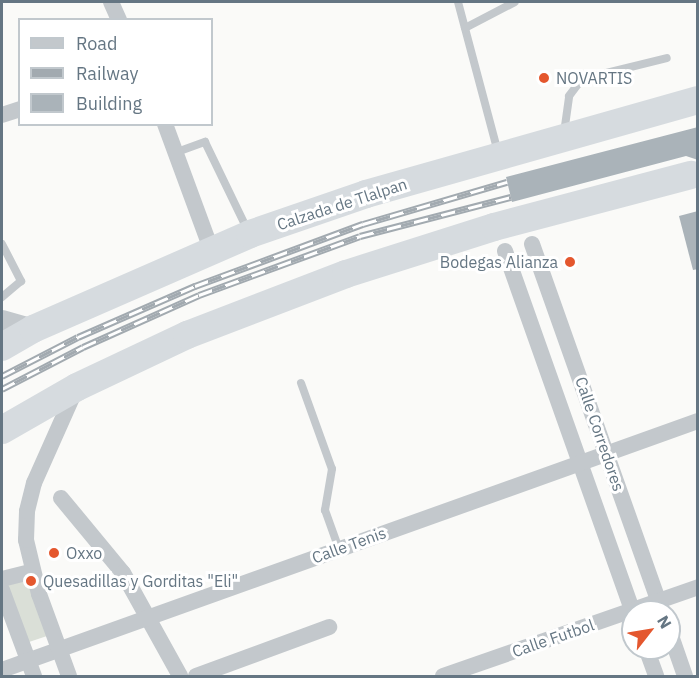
<!DOCTYPE html>
<html>
<head>
<meta charset="utf-8">
<style>
  body { margin:0 }
  #map { position:relative; width:699px; height:678px; overflow:hidden; background:#fafaf8; font-family:"IBM Plex Sans",sans-serif }
  div>[style] { position:absolute }
  .green>* { inset:0; background:#dadfd7 }
  .building>* { inset:0; background:#aab3b9 }
  .service>* { height:8px; margin:-4px; padding:0 4px; transform-origin:4px; border-radius:4px; background:#c3c8cc }
  .minor>* { height:16px; margin:-8px; padding:0 8px; transform-origin:8px; border-radius:8px; background:#c3c8cc }
  .tertiary>* { height:21px; margin:-10.5px; padding:0 10.5px; transform-origin:10.5px; border-radius:10.5px; background:#c3c8cc }
  .trunk>* { height:28px; margin:-14px; padding:0 14px; transform-origin:14px; border-radius:14px; background:#d6dbdf }
  .rail>* { height:7px; margin-top:-3.5px; transform-origin:0; background:repeating-linear-gradient(90deg,#fff 0 14px,#a2aab0 0 28px); box-sizing:border-box; border-block:2px solid #a2aab0 }
  .dots>* { width:16px; height:16px; translate:-50% -50%; box-sizing:border-box; border:3px solid #fff; border-radius:50% }
  span { translate:-50% -50%; white-space:nowrap; text-align:center; line-height:1.15; -webkit-text-stroke:6px #fff; paint-order:stroke }
  .poi-label { font-size:16px; color:#657683 }
  .left { translate:0 -50%; text-align:left }
  .right { translate:-100% -50%; text-align:right }
  .street-label { font-size:16px; color:#657683 }
  .frame { position:absolute; inset:0; border:3px solid #657683; pointer-events:none }
  .legend { position:absolute; left:18px; top:18px; width:195px; height:108px; box-sizing:border-box; background:#fff; border:2px solid #c1c8cd; margin:0; padding:8px 10px; list-style:none; font-size:18px; color:#657683 }
  .legend li { display:flex; align-items:center; gap:12px; height:30px }
  .legend b { width:30px; border:2px solid #c1c8cd }
  .north { position:absolute; left:621px; top:600px; width:60px; height:60px; box-sizing:border-box; background:#fff; border:2px solid #c1c8cd; border-radius:50%; rotate:59deg; font-size:16px; font-weight:700; line-height:24px; text-align:center; color:#657683 }
  .north::after { content:''; display:block; margin:auto; width:21px; height:27px; background:#e4572e; clip-path:polygon(50% 0,100% 100%,50% 72%,0 100%) }
</style>
</head>
<body>
<div id="map">
  <div class="green">
    <div style="clip-path:polygon(31px 572px,53px 634px,26px 643px,2px 579px)"></div>
  </div>
  <div class="building">
    <div style="clip-path:polygon(698px 127px,698px 160px,686px 156px,512px 202px,506px 177px)"></div>
    <div style="clip-path:polygon(698px 211px,698px 269px,693px 270px,679px 216px)"></div>
  </div>
  <div class="service">
    <div style="left:458px;top:2px;width:155px;rotate:75.1deg"></div>
    <div style="left:465px;top:28px;width:56px;rotate:-27.5deg"></div>
    <div style="left:564px;top:133px;width:37px;rotate:-82deg"></div>
    <div style="left:569px;top:96px;width:15px;rotate:-53deg"></div>
    <div style="left:578px;top:84px;width:14px;rotate:-30deg"></div>
    <div style="left:590px;top:77px;width:79px;rotate:-13.9deg"></div>
    <div style="left:177px;top:152px;width:30px;rotate:-20deg"></div>
    <div style="left:205px;top:142px;width:99px;rotate:64.2deg"></div>
    <div style="left:2px;top:244px;width:42px;rotate:62.8deg"></div>
    <div style="left:21px;top:281px;width:25px;rotate:140deg"></div>
    <div style="left:301px;top:383px;width:91px;rotate:70.2deg"></div>
    <div style="left:332px;top:469px;width:42px;rotate:99.7deg"></div>
    <div style="left:325px;top:510px;width:41px;rotate:70.3deg"></div>
  </div>
  <div class="minor">
    <div style="left:111px;top:2px;width:20px;rotate:66deg"></div>
    <div style="left:2px;top:115px;width:19px;rotate:-18deg"></div>
    <div style="left:165px;top:124px;width:133px;rotate:69.8deg"></div>
    <div style="left:532px;top:244px;width:390px;rotate:70.5deg"></div>
    <div style="left:505px;top:251px;width:383px;rotate:70.5deg"></div>
    <div style="left:61px;top:498px;width:97px;rotate:50.4deg"></div>
    <div style="left:123px;top:573px;width:118px;rotate:61deg"></div>
    <div style="left:2px;top:579px;width:32px;rotate:-14deg"></div>
    <div style="left:2px;top:590px;width:92px;rotate:69.6deg"></div>
    <div style="left:669px;top:630px;width:49px;rotate:70.8deg"></div>
    <div style="left:646px;top:648px;width:30px;rotate:70deg"></div>
    <div style="left:2px;top:670px;width:739px;rotate:-19.69deg"></div>
    <div style="left:69px;top:676px;width:87px;rotate:-110.1deg"></div>
    <div style="left:39px;top:594px;width:56px;rotate:-103.5deg"></div>
    <div style="left:26px;top:540px;width:29px;rotate:-88deg"></div>
    <div style="left:27px;top:511px;width:29px;rotate:-76deg"></div>
    <div style="left:34px;top:483px;width:101px;rotate:-66deg"></div>
    <div style="left:196px;top:676px;width:142px;rotate:-20.2deg"></div>
    <div style="left:443px;top:676px;width:270px;rotate:-19.2deg"></div>
  </div>
  <div class="tertiary">
    <div style="left:2px;top:320px;width:32px;rotate:16deg"></div>
  </div>
  <div class="trunk">
    <div style="left:2px;top:347px;width:36px;rotate:-30deg"></div>
    <div style="left:33px;top:329px;width:237px;rotate:-23.6deg"></div>
    <div style="left:250px;top:234px;width:123px;rotate:-19deg"></div>
    <div style="left:366px;top:194px;width:345px;rotate:-15.8deg"></div>
    <div style="left:2px;top:430px;width:86px;rotate:-29.8deg"></div>
    <div style="left:77px;top:387px;width:122px;rotate:-25.3deg"></div>
    <div style="left:187px;top:335px;width:170px;rotate:-21deg"></div>
    <div style="left:346px;top:274px;width:155px;rotate:-17.6deg"></div>
    <div style="left:494px;top:227px;width:204px;rotate:-14.8deg"></div>
  </div>
  <div class="rail">
    <div style="left:2px;top:376px;width:85px;rotate:-27.2deg"></div>
    <div style="left:78px;top:337px;width:128px;rotate:-23.6deg"></div>
    <div style="left:195px;top:286px;width:179px;rotate:-20.3deg"></div>
    <div style="left:363px;top:224px;width:150px;rotate:-16.3deg"></div>
    <div style="left:2px;top:389px;width:91px;rotate:-27.4deg"></div>
    <div style="left:83px;top:347px;width:127px;rotate:-24.1deg"></div>
    <div style="left:199px;top:295px;width:171px;rotate:-20.1deg"></div>
    <div style="left:360px;top:236px;width:156px;rotate:-14.5deg"></div>
  </div>
  <div class="dots">
    <div style="left:544px;top:78px;background:#e4572e"></div>
    <div style="left:570px;top:262px;background:#e4572e"></div>
    <div style="left:54px;top:553px;background:#e4572e"></div>
    <div style="left:31px;top:581px;background:#e4572e"></div>
  </div>
  <div class="poi-label">
    <span class="left" style="left:556px;top:78px">NOVARTIS</span>
    <span class="right" style="left:558px;top:262px">Bodegas Alianza</span>
    <span class="left" style="left:66px;top:553px">Oxxo</span>
    <span class="left" style="left:43px;top:581px">Quesadillas y Gorditas "Eli"</span>
  </div>
  <div class="street-label">
    <span style="left:342px;top:204px;rotate:-18deg">Calzada de Tlalpan</span>
    <span style="left:600px;top:434px;rotate:71deg">Calle Corredores</span>
    <span style="left:349px;top:545px;rotate:-20deg">Calle Tenis</span>
    <span style="left:553px;top:638px;rotate:-19deg">Calle Futbol</span>
  </div>
  <div class="frame"></div>
  <ul class="legend">
  <li><b style="height:8px;background:#c3c8cc"></b>Road</li>
  <li><b style="height:8px;background:#a2aab0"></b>Railway</li>
  <li><b style="height:16px;background:#aab3b9"></b>Building</li>
  </ul>
  <div class="north">N</div>
</div>
</body>
</html>
